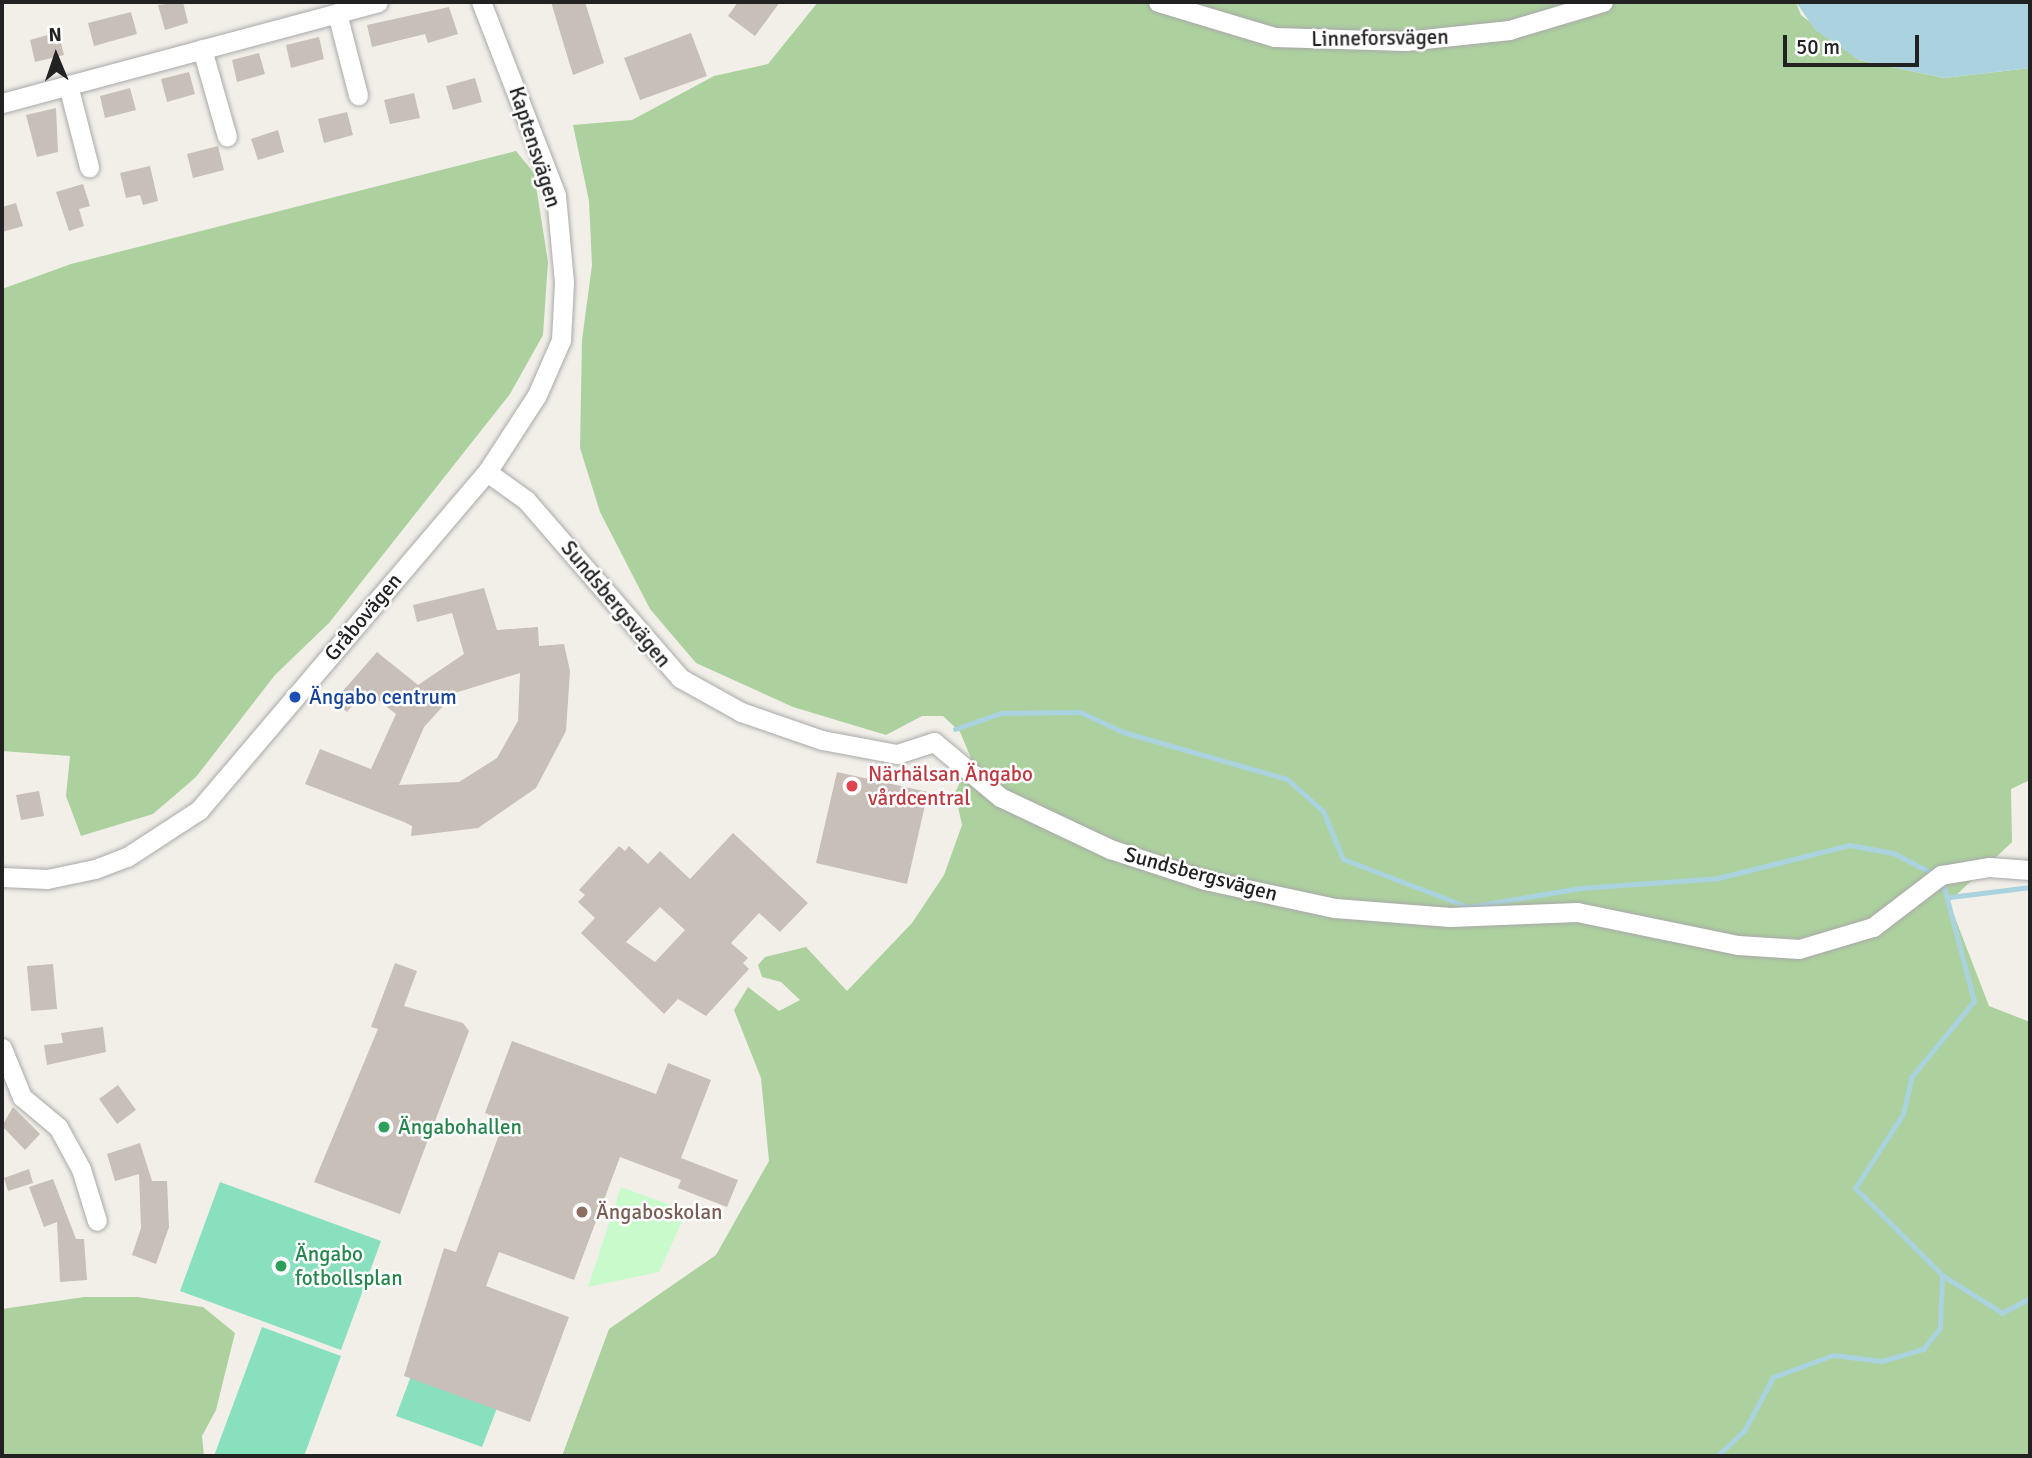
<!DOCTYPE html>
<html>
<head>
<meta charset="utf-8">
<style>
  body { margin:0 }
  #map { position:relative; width:2032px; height:1458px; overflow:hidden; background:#f2efe9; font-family:Signika,sans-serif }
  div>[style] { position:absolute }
  .forest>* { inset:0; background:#add19e }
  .park>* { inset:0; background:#c8facc }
  .pitch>* { inset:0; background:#88e0be }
  .water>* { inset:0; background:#aad3df }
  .stream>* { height:5px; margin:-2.5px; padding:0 2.5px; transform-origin:2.5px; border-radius:2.5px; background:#aad3df }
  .building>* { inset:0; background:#c7bfb8 }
  .roads { filter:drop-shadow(0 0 2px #a9a9a9) drop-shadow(0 0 2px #a9a9a9) }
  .minor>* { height:19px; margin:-9.5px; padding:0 9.5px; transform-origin:9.5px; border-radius:9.5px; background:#fff }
  .dots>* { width:19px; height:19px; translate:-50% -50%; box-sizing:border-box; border:4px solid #fff; border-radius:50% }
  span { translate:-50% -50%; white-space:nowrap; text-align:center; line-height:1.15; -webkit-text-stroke:5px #fff; paint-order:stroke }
  .street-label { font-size:21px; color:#222 }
  .transit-label { font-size:21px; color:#164399 }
  .left { translate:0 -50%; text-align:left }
  .health-label { font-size:21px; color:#be3a42 }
  .leisure-label { font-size:21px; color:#27864d }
  .education-label { font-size:21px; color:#785e54 }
  .frame { position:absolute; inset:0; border:4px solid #222; pointer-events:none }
  .north { position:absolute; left:21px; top:21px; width:70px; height:70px; -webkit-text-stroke:5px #fff; paint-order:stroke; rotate:358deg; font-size:19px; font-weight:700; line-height:28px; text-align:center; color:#222 }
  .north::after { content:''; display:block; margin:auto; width:24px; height:32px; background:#222; clip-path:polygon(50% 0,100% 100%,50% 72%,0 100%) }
  .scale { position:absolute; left:1783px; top:35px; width:136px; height:32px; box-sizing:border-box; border:4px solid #222; border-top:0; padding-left:9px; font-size:21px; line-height:24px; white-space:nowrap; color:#222; -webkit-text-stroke:5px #fff; paint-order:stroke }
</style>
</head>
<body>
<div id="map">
  <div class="forest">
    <div style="clip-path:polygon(818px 2px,1796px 2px,1801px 15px,1859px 60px,1944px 78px,2030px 68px,2030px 780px,2011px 789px,2012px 842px,1949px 902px,1989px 1006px,2030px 1022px,2030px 1456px,562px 1456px,609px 1329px,716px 1255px,769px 1161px,761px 1078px,734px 1010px,748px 987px,779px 1011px,800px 1000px,781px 982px,762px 977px,758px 965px,765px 957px,806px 947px,847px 991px,912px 923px,944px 875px,962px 825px,955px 793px,971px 758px,960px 732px,943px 716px,922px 716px,886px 735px,793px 707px,696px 663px,650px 609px,600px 512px,580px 448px,582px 340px,592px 265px,589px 201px,573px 125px,632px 120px,714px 76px,768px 64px)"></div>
    <div style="clip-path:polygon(516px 151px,534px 173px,548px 262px,543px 335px,510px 394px,329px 623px,275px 675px,196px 777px,153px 814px,81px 836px,66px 796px,70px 756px,2px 751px,2px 289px,71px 264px)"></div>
    <div style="clip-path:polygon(84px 1297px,138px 1297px,203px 1307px,235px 1333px,216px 1410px,202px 1436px,204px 1456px,2px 1456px,2px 1309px)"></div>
  </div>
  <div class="park">
    <div style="clip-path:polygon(621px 1187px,687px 1211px,659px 1272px,588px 1287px)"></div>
  </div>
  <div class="pitch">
    <div style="clip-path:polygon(220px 1182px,381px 1241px,341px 1350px,180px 1291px)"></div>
    <div style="clip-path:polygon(262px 1327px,341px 1356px,304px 1456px,214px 1456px)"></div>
    <div style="clip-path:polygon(411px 1376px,497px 1408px,482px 1447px,396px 1416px)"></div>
  </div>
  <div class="water">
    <div style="clip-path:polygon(1796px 2px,2030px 2px,2030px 68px,1944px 78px,1859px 60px,1815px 30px)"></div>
  </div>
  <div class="stream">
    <div style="left:955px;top:729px;width:49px;rotate:-19.2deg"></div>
    <div style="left:1001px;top:713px;width:79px;rotate:-0.7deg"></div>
    <div style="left:1080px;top:712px;width:47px;rotate:24.9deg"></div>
    <div style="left:1123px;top:732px;width:171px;rotate:16deg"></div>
    <div style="left:1287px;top:779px;width:48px;rotate:41.6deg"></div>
    <div style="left:1323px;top:811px;width:52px;rotate:67.4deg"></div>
    <div style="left:1343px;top:859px;width:134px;rotate:21deg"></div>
    <div style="left:1468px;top:907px;width:114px;rotate:-9.6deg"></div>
    <div style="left:1580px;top:888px;width:138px;rotate:-4.1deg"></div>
    <div style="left:1718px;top:878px;width:135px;rotate:-14.1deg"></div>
    <div style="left:1849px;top:845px;width:45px;rotate:10.3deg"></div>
    <div style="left:1893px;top:853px;width:46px;rotate:27.1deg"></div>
    <div style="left:1950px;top:897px;width:81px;rotate:-7.1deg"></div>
    <div style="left:1942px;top:1275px;width:71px;rotate:32.3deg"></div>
    <div style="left:2002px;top:1313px;width:32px;rotate:-28deg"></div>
    <div style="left:1717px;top:1456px;width:37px;rotate:-43deg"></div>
    <div style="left:1744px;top:1431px;width:61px;rotate:-61.8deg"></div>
    <div style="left:1773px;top:1377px;width:64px;rotate:-20.1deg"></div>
    <div style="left:1833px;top:1355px;width:49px;rotate:7deg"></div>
    <div style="left:1882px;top:1361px;width:43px;rotate:-16.3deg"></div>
    <div style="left:1923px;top:1349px;width:27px;rotate:-51deg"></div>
    <div style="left:1940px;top:1328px;width:53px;rotate:-87.8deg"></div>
    <div style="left:1942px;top:1275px;width:123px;rotate:-135deg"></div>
    <div style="left:1855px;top:1188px;width:88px;rotate:-57deg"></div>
    <div style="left:1903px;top:1114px;width:39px;rotate:-77deg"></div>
    <div style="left:1912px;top:1076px;width:97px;rotate:-50.4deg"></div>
    <div style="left:1974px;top:1001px;width:125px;rotate:-104.8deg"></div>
  </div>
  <div class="building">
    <div style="clip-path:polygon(183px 2px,188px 23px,165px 30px,158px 5px)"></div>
    <div style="clip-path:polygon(551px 2px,585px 2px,604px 63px,573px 75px)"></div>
    <div style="clip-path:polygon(738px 2px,780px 2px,755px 36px,728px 16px)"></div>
    <div style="clip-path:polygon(449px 7px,458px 34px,428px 43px,425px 34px,372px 47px,367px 25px)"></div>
    <div style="clip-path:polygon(131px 12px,137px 34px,94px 46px,88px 23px)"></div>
    <div style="clip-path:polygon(58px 32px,64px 55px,35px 62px,30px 40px)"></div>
    <div style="clip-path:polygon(691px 33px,707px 76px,640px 100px,624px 58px)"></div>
    <div style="clip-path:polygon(319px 37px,324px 59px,291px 68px,286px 45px)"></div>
    <div style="clip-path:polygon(259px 53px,265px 74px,237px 82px,232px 60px)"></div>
    <div style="clip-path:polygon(189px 72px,195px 94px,167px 102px,161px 79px)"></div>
    <div style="clip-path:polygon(475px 78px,482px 102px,453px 110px,446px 86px)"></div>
    <div style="clip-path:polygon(130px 88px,136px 110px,105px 118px,100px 96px)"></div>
    <div style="clip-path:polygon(414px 93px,420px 118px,390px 124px,384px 100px)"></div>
    <div style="clip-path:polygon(56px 108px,58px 152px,37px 157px,26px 115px)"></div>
    <div style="clip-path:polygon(347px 112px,353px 135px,324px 143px,318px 119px)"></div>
    <div style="clip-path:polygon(278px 130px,284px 152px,258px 160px,251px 139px)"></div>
    <div style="clip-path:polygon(218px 146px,224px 170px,193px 178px,187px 154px)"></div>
    <div style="clip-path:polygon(150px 166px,158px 201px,143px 205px,140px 195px,126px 198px,120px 173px)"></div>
    <div style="clip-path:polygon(83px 184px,90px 206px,79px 209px,84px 226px,69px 231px,56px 192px)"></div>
    <div style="clip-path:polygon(16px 203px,23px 226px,2px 232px,2px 207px)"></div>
    <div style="clip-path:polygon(evenodd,484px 588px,497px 630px,538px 627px,539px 646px,564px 644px,570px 671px,566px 731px,536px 788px,478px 828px,411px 836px,412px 826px,404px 822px,305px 784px,320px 749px,371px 769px,396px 714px,365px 690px,347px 712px,334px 701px,377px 652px,418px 685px,464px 654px,452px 613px,417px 622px,413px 605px,484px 588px,520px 673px,518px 721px,497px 758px,459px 782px,399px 785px,424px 727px,455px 693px,520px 673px)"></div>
    <div style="clip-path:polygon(837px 772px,928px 792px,907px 884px,816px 863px)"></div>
    <div style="clip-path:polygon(39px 791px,44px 816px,21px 820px,16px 795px)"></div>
    <div style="clip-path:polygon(evenodd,733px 833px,808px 903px,780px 932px,759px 913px,731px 943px,748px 958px,743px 963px,749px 969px,706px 1016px,678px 999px,664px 1014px,581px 933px,595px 918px,578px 902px,585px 895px,579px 890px,619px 846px,625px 851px,629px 846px,648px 864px,660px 851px,690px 879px,733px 833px,660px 907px,685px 930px,655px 962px,626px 942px,660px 907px)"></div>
    <div style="clip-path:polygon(395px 963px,417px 971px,404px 1006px,463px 1023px,469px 1031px,400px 1214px,314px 1182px,378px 1029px,371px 1027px)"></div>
    <div style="clip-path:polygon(53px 964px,57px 1009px,31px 1011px,27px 966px)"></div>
    <div style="clip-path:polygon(103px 1027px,106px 1052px,47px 1065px,44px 1045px,63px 1043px,61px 1033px)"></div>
    <div style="clip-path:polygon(512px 1041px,656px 1094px,668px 1063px,711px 1080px,681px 1158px,738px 1180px,727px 1207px,678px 1188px,681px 1180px,620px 1157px,574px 1280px,499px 1252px,486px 1286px,569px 1317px,530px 1422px,404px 1376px,444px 1248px,456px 1252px,504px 1121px,485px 1113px)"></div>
    <div style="clip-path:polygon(118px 1085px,136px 1110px,117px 1124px,99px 1099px)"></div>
    <div style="clip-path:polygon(13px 1107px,40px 1134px,25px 1150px,2px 1126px)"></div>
    <div style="clip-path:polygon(140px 1143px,152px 1181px,167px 1181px,169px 1227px,156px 1264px,132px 1255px,141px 1228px,139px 1174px,115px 1181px,107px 1154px)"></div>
    <div style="clip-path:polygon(29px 1169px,33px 1183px,8px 1191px,4px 1178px)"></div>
    <div style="clip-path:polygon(53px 1179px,76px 1239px,84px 1239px,87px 1280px,60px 1282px,57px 1222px,44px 1227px,29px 1187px)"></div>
  </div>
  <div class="roads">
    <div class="minor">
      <div style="left:1158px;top:2px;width:122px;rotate:16.7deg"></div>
      <div style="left:1275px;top:37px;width:130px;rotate:1.8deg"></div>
      <div style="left:1405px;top:41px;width:105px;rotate:-6deg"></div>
      <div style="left:1509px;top:30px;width:98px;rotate:-16.6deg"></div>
      <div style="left:337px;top:13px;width:85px;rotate:75.6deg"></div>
      <div style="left:202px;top:49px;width:91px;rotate:74.1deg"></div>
      <div style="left:68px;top:85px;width:85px;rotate:75.6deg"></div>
      <div style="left:2px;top:103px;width:389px;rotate:-15deg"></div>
      <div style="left:487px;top:472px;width:48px;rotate:35.7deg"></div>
      <div style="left:526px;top:500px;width:235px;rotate:49.1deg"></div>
      <div style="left:680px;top:678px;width:70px;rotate:29.1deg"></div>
      <div style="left:741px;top:712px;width:86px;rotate:19.1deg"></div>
      <div style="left:822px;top:740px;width:76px;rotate:10.6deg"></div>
      <div style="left:897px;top:754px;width:39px;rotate:-18deg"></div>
      <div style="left:934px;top:742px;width:86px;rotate:39.8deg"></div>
      <div style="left:1000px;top:797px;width:122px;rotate:25.3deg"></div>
      <div style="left:1110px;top:849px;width:100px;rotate:18.1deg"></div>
      <div style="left:1205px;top:880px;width:133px;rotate:12.2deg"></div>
      <div style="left:1335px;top:908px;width:115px;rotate:4.5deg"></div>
      <div style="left:1450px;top:917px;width:127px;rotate:-2.3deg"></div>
      <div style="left:1577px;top:912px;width:164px;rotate:11.6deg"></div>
      <div style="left:1738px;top:945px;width:61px;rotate:3.8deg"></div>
      <div style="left:1799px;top:949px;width:77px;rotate:-16.6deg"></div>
      <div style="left:1873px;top:927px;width:86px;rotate:-37.4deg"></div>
      <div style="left:1941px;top:875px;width:49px;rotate:-9.5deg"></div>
      <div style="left:1989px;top:867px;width:41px;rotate:4.2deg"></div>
      <div style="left:2px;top:877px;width:45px;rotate:2.5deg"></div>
      <div style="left:47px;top:879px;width:49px;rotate:-11.8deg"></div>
      <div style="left:95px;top:869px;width:34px;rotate:-21deg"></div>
      <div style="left:127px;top:857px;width:86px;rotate:-33.1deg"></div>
      <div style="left:199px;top:810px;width:444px;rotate:-49.6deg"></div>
      <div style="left:487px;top:472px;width:92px;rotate:-57deg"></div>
      <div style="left:537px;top:395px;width:60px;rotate:-66.4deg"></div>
      <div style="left:561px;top:340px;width:58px;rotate:-87deg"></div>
      <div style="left:564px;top:282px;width:87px;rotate:-95.3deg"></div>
      <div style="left:556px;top:195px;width:207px;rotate:-111.2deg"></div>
      <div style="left:2px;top:1048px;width:53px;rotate:67.8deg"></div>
      <div style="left:22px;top:1097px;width:47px;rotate:39.8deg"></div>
      <div style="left:58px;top:1127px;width:48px;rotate:61.3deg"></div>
      <div style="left:81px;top:1169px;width:54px;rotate:72.9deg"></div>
    </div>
  </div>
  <div class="dots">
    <div style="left:295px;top:697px;background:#1a4fb4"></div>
    <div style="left:852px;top:786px;background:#e0444e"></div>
    <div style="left:384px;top:1127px;background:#2e9e5b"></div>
    <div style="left:582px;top:1212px;background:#8d6e63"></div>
    <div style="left:281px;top:1266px;background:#2e9e5b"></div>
  </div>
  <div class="street-label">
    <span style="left:1380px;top:38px;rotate:-1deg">Linneforsvägen</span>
    <span style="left:535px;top:147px;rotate:72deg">Kaptensvägen</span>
    <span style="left:616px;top:604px;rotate:50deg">Sundsbergsvägen</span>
    <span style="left:363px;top:617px;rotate:-50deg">Gråbovägen</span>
    <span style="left:1201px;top:874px;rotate:15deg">Sundsbergsvägen</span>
  </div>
  <div class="transit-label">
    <span class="left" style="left:309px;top:697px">Ängabo centrum</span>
  </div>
  <div class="health-label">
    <span class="left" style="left:868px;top:786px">Närhälsan Ängabo<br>vårdcentral</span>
  </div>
  <div class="leisure-label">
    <span class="left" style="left:398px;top:1127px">Ängabohallen</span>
    <span class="left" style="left:295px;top:1266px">Ängabo<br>fotbollsplan</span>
  </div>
  <div class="education-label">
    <span class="left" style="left:596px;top:1212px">Ängaboskolan</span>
  </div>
  <div class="frame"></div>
  <div class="north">N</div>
  <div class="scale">50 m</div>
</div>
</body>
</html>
